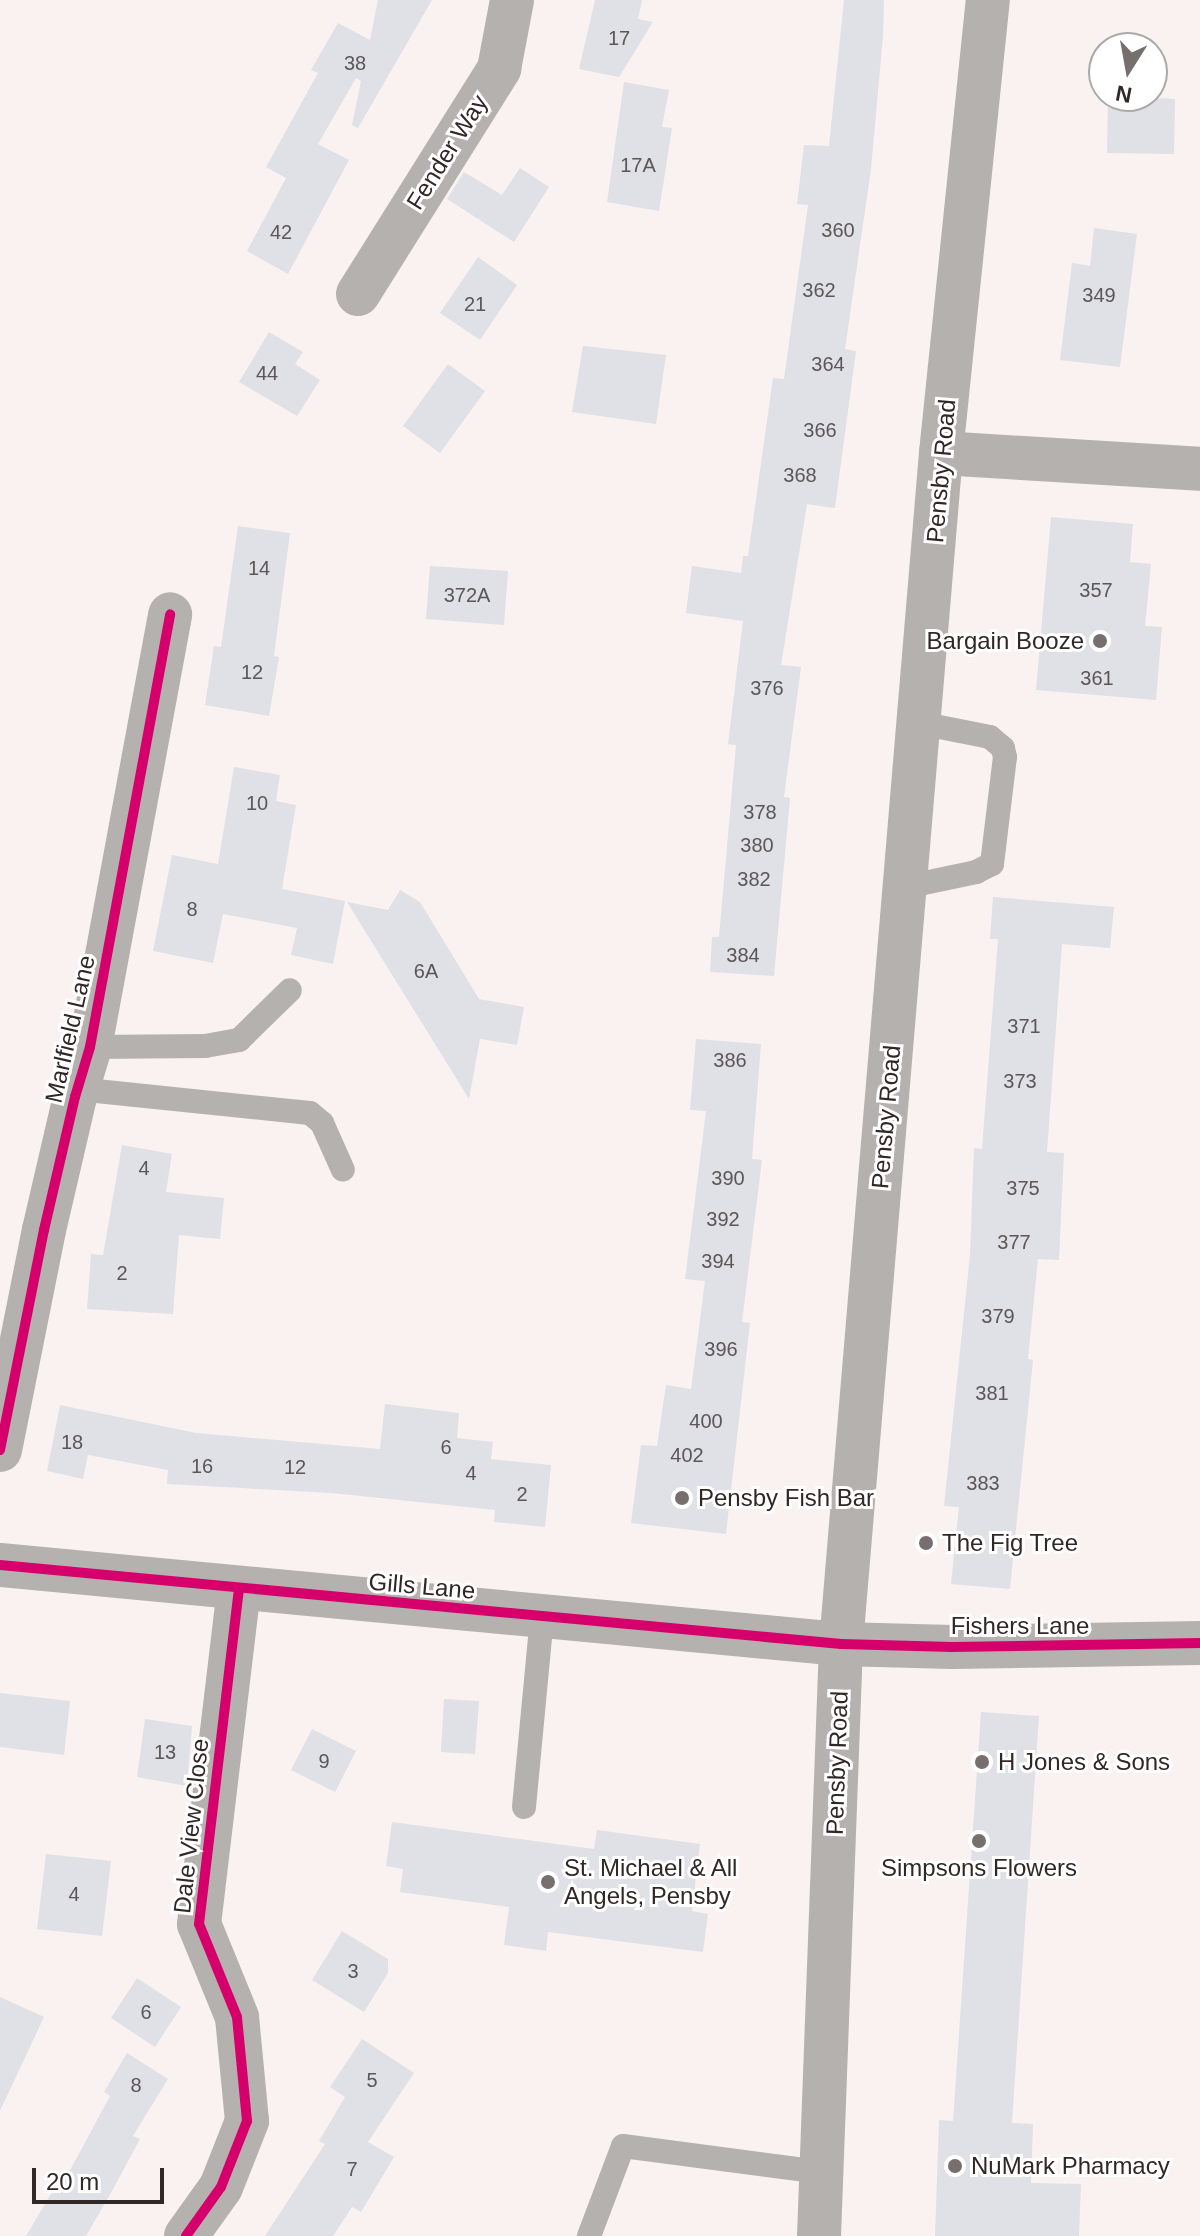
<!DOCTYPE html>
<html>
<head>
<meta charset="utf-8">
<style>
  body { margin:0 }
  #map { position:relative; width:1200px; height:2236px; overflow:hidden; background:#f9f2f0; font-family:Arial,sans-serif }
  div>[style] { position:absolute }
  .building>* { inset:0; background:#e0e0e7 }
  .service>* { height:24px; margin:-12px; padding:0 12px; transform-origin:12px; border-radius:12px; background:#b5b1af }
  .minor>* { height:44px; margin:-22px; padding:0 22px; transform-origin:22px; border-radius:22px; background:#b5b1af }
  .secondary>* { height:44px; margin:-22px; padding:0 22px; transform-origin:22px; border-radius:22px; background:#b5b1af }
  .cycleway>* { height:10px; margin:-5px; padding:0 5px; transform-origin:5px; border-radius:5px; background:#d6006c }
  .dots>* { width:22px; height:22px; translate:-50% -50%; box-sizing:border-box; border:4px solid #fff; border-radius:50% }
  span { translate:-50% -50%; white-space:nowrap; text-align:center; line-height:1.15; -webkit-text-stroke:6px #fff; paint-order:stroke }
  .number-label { font-size:20px; color:#5c5656 }
  .number-label span { -webkit-text-stroke-width:0 }
  .street-label { font-size:24px; color:#302826 }
  .poi-label { font-size:24px; color:#302826 }
  .right { translate:-100% -50%; text-align:right }
  .left { translate:0 -50%; text-align:left }
  .north { position:absolute; left:1088px; top:32px; width:80px; height:80px; box-sizing:border-box; background:#fff; border:2px solid #aca9a8; border-radius:50%; rotate:191deg; font-size:22px; font-weight:700; line-height:32px; text-align:center; color:#302826 }
  .north::after { content:''; display:block; margin:auto; width:28px; height:36px; background:#766f6d; clip-path:polygon(50% 0,100% 100%,50% 72%,0 100%) }
  .scale { position:absolute; left:32px; top:2168px; width:132px; height:36px; box-sizing:border-box; border:4px solid #302826; border-top:0; padding-left:10px; font-size:24px; line-height:28px; white-space:nowrap; color:#302826; -webkit-text-stroke:6px #fff; paint-order:stroke }
</style>
</head>
<body>
<div id="map">
  <div class="building">
    <div style="clip-path:polygon(378px 0,432px 0,358px 128px,352px 125px,361px 81px,356px 78px,318px 144px,349px 160px,288px 274px,247px 251px,286px 178px,266px 167px,318px 73px,311px 70px,338px 23px,370px 40px)"></div>
    <div style="clip-path:polygon(595px 0,642px 0,638px 19px,653px 22px,619px 77px,579px 69px)"></div>
    <div style="clip-path:polygon(844px 0,884px 0,883px 36px,871px 169px,845px 349px,856px 351px,835px 508px,807px 504px,781px 665px,801px 667px,784px 797px,790px 798px,774px 976px,710px 972px,712px 937px,719px 937px,736px 745px,728px 744px,743px 621px,686px 613px,692px 566px,741px 573px,743px 556px,748px 556px,773px 378px,784px 379px,808px 205px,797px 204px,804px 145px,829px 146px)"></div>
    <div style="clip-path:polygon(624px 82px,669px 90px,662px 127px,672px 128px,659px 211px,607px 202px)"></div>
    <div style="clip-path:polygon(1108px 96px,1175px 99px,1174px 154px,1107px 153px)"></div>
    <div style="clip-path:polygon(520px 168px,549px 187px,514px 242px,447px 199px,464px 172px,502px 195px)"></div>
    <div style="clip-path:polygon(1094px 228px,1137px 234px,1120px 367px,1060px 360px,1072px 263px,1090px 266px)"></div>
    <div style="clip-path:polygon(478px 257px,517px 285px,480px 340px,440px 313px)"></div>
    <div style="clip-path:polygon(269px 332px,303px 352px,295px 364px,320px 380px,297px 416px,239px 382px)"></div>
    <div style="clip-path:polygon(583px 346px,666px 355px,656px 424px,572px 412px)"></div>
    <div style="clip-path:polygon(448px 364px,485px 391px,440px 453px,403px 426px)"></div>
    <div style="clip-path:polygon(1051px 517px,1133px 524px,1130px 562px,1151px 564px,1145px 626px,1162px 627px,1156px 700px,1036px 690px)"></div>
    <div style="clip-path:polygon(238px 526px,290px 533px,274px 656px,279px 657px,269px 716px,205px 705px,214px 646px,221px 647px)"></div>
    <div style="clip-path:polygon(430px 566px,508px 571px,504px 625px,426px 619px)"></div>
    <div style="clip-path:polygon(234px 767px,280px 775px,276px 801px,296px 805px,282px 889px,345px 901px,333px 964px,291px 955px,297px 928px,223px 914px,213px 963px,153px 951px,172px 855px,218px 864px)"></div>
    <div style="clip-path:polygon(400px 890px,420px 902px,479px 999px,524px 1007px,517px 1045px,480px 1039px,469px 1099px,347px 902px,388px 910px)"></div>
    <div style="clip-path:polygon(993px 897px,1114px 907px,1110px 948px,1062px 944px,1047px 1152px,1064px 1153px,1059px 1260px,1038px 1259px,1028px 1359px,1033px 1360px,1010px 1589px,951px 1584px,959px 1507px,944px 1506px,970px 1255px,974px 1148px,982px 1149px,998px 939px,990px 939px)"></div>
    <div style="clip-path:polygon(696px 1039px,761px 1044px,752px 1159px,762px 1160px,742px 1322px,750px 1323px,726px 1534px,631px 1523px,641px 1445px,657px 1446px,666px 1385px,691px 1389px,705px 1281px,685px 1279px,706px 1111px,690px 1110px)"></div>
    <div style="clip-path:polygon(122px 1145px,172px 1154px,166px 1192px,224px 1198px,220px 1239px,179px 1235px,173px 1314px,87px 1309px,91px 1254px,103px 1255px)"></div>
    <div style="clip-path:polygon(385px 1404px,459px 1413px,457px 1438px,493px 1442px,491px 1459px,551px 1465px,545px 1527px,494px 1522px,495px 1510px,332px 1493px,167px 1484px,168px 1470px,88px 1455px,83px 1479px,47px 1471px,60px 1405px,196px 1433px,380px 1449px)"></div>
    <div style="clip-path:polygon(0 1693px,70px 1701px,64px 1755px,0 1747px)"></div>
    <div style="clip-path:polygon(444px 1699px,479px 1701px,475px 1754px,441px 1752px)"></div>
    <div style="clip-path:polygon(981px 1712px,1039px 1716px,1012px 2123px,1033px 2124px,1031px 2183px,1081px 2184px,1079px 2236px,935px 2236px,939px 2120px,953px 2121px)"></div>
    <div style="clip-path:polygon(145px 1719px,192px 1726px,187px 1786px,137px 1777px)"></div>
    <div style="clip-path:polygon(312px 1729px,356px 1751px,335px 1792px,291px 1770px)"></div>
    <div style="clip-path:polygon(392px 1822px,594px 1849px,597px 1830px,700px 1844px,692px 1911px,708px 1914px,703px 1952px,548px 1932px,546px 1951px,504px 1945px,509px 1907px,400px 1892px,403px 1869px,386px 1866px)"></div>
    <div style="clip-path:polygon(46px 1854px,111px 1861px,102px 1936px,37px 1929px)"></div>
    <div style="clip-path:polygon(342px 1931px,388px 1959px,388px 1973px,364px 2012px,312px 1980px)"></div>
    <div style="clip-path:polygon(137px 1978px,181px 2007px,155px 2047px,111px 2018px)"></div>
    <div style="clip-path:polygon(0 1997px,44px 2017px,0 2111px)"></div>
    <div style="clip-path:polygon(362px 2039px,414px 2073px,368px 2142px,394px 2157px,361px 2212px,352px 2207px,333px 2236px,265px 2236px,325px 2144px,319px 2141px,345px 2097px,330px 2087px)"></div>
    <div style="clip-path:polygon(127px 2053px,168px 2079px,133px 2136px,140px 2139px,112px 2191px,86px 2236px,26px 2236px,64px 2172px,68px 2174px,110px 2096px,104px 2092px)"></div>
  </div>
  <div class="service">
    <div style="left:905px;top:887px;width:73px;rotate:-11.9deg"></div>
    <div style="left:976px;top:872px;width:18px;rotate:-27deg"></div>
    <div style="left:992px;top:864px;width:108px;rotate:-83.1deg"></div>
    <div style="left:1005px;top:757px;width:9px;rotate:-103deg"></div>
    <div style="left:1003px;top:748px;width:17px;rotate:-140deg"></div>
    <div style="left:990px;top:737px;width:72px;rotate:-168.8deg"></div>
    <div style="left:90px;top:1047px;width:115px;rotate:-0.5deg"></div>
    <div style="left:205px;top:1046px;width:35px;rotate:-10deg"></div>
    <div style="left:239px;top:1040px;width:71px;rotate:-44.4deg"></div>
    <div style="left:77px;top:1089px;width:234px;rotate:5.9deg"></div>
    <div style="left:310px;top:1113px;width:16px;rotate:40deg"></div>
    <div style="left:322px;top:1123px;width:51px;rotate:65.9deg"></div>
    <div style="left:524px;top:1807px;width:191px;rotate:-84.6deg"></div>
    <div style="left:589px;top:2236px;width:96px;rotate:-69.3deg"></div>
    <div style="left:623px;top:2146px;width:200px;rotate:7.5deg"></div>
  </div>
  <div class="minor">
    <div style="left:358px;top:294px;width:266px;rotate:-57.9deg"></div>
    <div style="left:499px;top:69px;width:70px;rotate:-79.3deg"></div>
    <div style="left:941px;top:453px;width:259px;rotate:3.5deg"></div>
    <div style="left:0;top:1450px;width:224px;rotate:-78.7deg"></div>
    <div style="left:44px;top:1230px;width:137px;rotate:-76.9deg"></div>
    <div style="left:75px;top:1097px;width:52px;rotate:-73.3deg"></div>
    <div style="left:90px;top:1047px;width:440px;rotate:-79.5deg"></div>
    <div style="left:0;top:1565px;width:845px;rotate:5.37deg"></div>
    <div style="left:841px;top:1644px;width:111px;rotate:1.5deg"></div>
    <div style="left:952px;top:1647px;width:248px;rotate:-0.9deg"></div>
    <div style="left:186px;top:2236px;width:60px;rotate:-54.5deg"></div>
    <div style="left:221px;top:2187px;width:71px;rotate:-68.5deg"></div>
    <div style="left:247px;top:2121px;width:104px;rotate:-95.5deg"></div>
    <div style="left:237px;top:2017px;width:100px;rotate:-112.2deg"></div>
    <div style="left:199px;top:1924px;width:337px;rotate:-83.2deg"></div>
  </div>
  <div class="secondary">
    <div style="left:819px;top:2236px;width:592px;rotate:-87.87deg"></div>
    <div style="left:841px;top:1644px;width:1195px;rotate:-85.2deg"></div>
    <div style="left:941px;top:453px;width:455px;rotate:-84.1deg"></div>
  </div>
  <div class="cycleway">
    <div style="left:0;top:1450px;width:224px;rotate:-78.7deg"></div>
    <div style="left:44px;top:1230px;width:137px;rotate:-76.9deg"></div>
    <div style="left:75px;top:1097px;width:52px;rotate:-73.3deg"></div>
    <div style="left:90px;top:1047px;width:440px;rotate:-79.5deg"></div>
    <div style="left:0;top:1565px;width:845px;rotate:5.37deg"></div>
    <div style="left:841px;top:1644px;width:111px;rotate:1.5deg"></div>
    <div style="left:952px;top:1647px;width:248px;rotate:-0.9deg"></div>
    <div style="left:186px;top:2236px;width:60px;rotate:-54.5deg"></div>
    <div style="left:221px;top:2187px;width:71px;rotate:-68.5deg"></div>
    <div style="left:247px;top:2121px;width:104px;rotate:-95.5deg"></div>
    <div style="left:237px;top:2017px;width:100px;rotate:-112.2deg"></div>
    <div style="left:199px;top:1924px;width:337px;rotate:-83.2deg"></div>
  </div>
  <div class="dots">
    <div style="left:1100px;top:641px;background:#766f6d"></div>
    <div style="left:682px;top:1498px;background:#766f6d"></div>
    <div style="left:926px;top:1543px;background:#766f6d"></div>
    <div style="left:982px;top:1762px;background:#766f6d"></div>
    <div style="left:979px;top:1841px;background:#766f6d"></div>
    <div style="left:548px;top:1882px;background:#766f6d"></div>
    <div style="left:955px;top:2166px;background:#766f6d"></div>
  </div>
  <div class="number-label">
    <span style="left:619px;top:38px">17</span>
    <span style="left:355px;top:63px">38</span>
    <span style="left:638px;top:165px">17A</span>
    <span style="left:838px;top:230px">360</span>
    <span style="left:281px;top:232px">42</span>
    <span style="left:819px;top:290px">362</span>
    <span style="left:1099px;top:295px">349</span>
    <span style="left:475px;top:304px">21</span>
    <span style="left:828px;top:364px">364</span>
    <span style="left:267px;top:373px">44</span>
    <span style="left:820px;top:430px">366</span>
    <span style="left:800px;top:475px">368</span>
    <span style="left:259px;top:568px">14</span>
    <span style="left:1096px;top:590px">357</span>
    <span style="left:467px;top:595px">372A</span>
    <span style="left:252px;top:672px">12</span>
    <span style="left:1097px;top:678px">361</span>
    <span style="left:767px;top:688px">376</span>
    <span style="left:257px;top:803px">10</span>
    <span style="left:760px;top:812px">378</span>
    <span style="left:757px;top:845px">380</span>
    <span style="left:754px;top:879px">382</span>
    <span style="left:192px;top:909px">8</span>
    <span style="left:743px;top:955px">384</span>
    <span style="left:426px;top:971px">6A</span>
    <span style="left:1024px;top:1026px">371</span>
    <span style="left:730px;top:1060px">386</span>
    <span style="left:1020px;top:1081px">373</span>
    <span style="left:144px;top:1168px">4</span>
    <span style="left:728px;top:1178px">390</span>
    <span style="left:1023px;top:1188px">375</span>
    <span style="left:723px;top:1219px">392</span>
    <span style="left:1014px;top:1242px">377</span>
    <span style="left:718px;top:1261px">394</span>
    <span style="left:122px;top:1273px">2</span>
    <span style="left:998px;top:1316px">379</span>
    <span style="left:721px;top:1349px">396</span>
    <span style="left:992px;top:1393px">381</span>
    <span style="left:706px;top:1421px">400</span>
    <span style="left:72px;top:1442px">18</span>
    <span style="left:446px;top:1447px">6</span>
    <span style="left:687px;top:1455px">402</span>
    <span style="left:202px;top:1466px">16</span>
    <span style="left:295px;top:1467px">12</span>
    <span style="left:471px;top:1473px">4</span>
    <span style="left:983px;top:1483px">383</span>
    <span style="left:522px;top:1494px">2</span>
    <span style="left:165px;top:1752px">13</span>
    <span style="left:324px;top:1761px">9</span>
    <span style="left:74px;top:1894px">4</span>
    <span style="left:353px;top:1971px">3</span>
    <span style="left:146px;top:2012px">6</span>
    <span style="left:372px;top:2080px">5</span>
    <span style="left:136px;top:2085px">8</span>
    <span style="left:352px;top:2169px">7</span>
  </div>
  <div class="street-label">
    <span style="left:447px;top:152px;rotate:-58deg">Fender Way</span>
    <span style="left:941px;top:471px;rotate:-85deg">Pensby Road</span>
    <span style="left:70px;top:1029px;rotate:-77deg">Marlfield Lane</span>
    <span style="left:886px;top:1117px;rotate:-85deg">Pensby Road</span>
    <span style="left:422px;top:1586px;rotate:5deg">Gills Lane</span>
    <span style="left:1020px;top:1626px">Fishers Lane</span>
    <span style="left:837px;top:1763px;rotate:-88deg">Pensby Road</span>
    <span style="left:191px;top:1826px;rotate:-84deg">Dale View Close</span>
  </div>
  <div class="poi-label">
    <span class="right" style="left:1084px;top:641px">Bargain Booze</span>
    <span class="left" style="left:698px;top:1498px">Pensby Fish Bar</span>
    <span class="left" style="left:942px;top:1543px">The Fig Tree</span>
    <span class="left" style="left:998px;top:1762px">H Jones &amp; Sons</span>
    <span class="left" style="left:564px;top:1882px">St. Michael &amp; All<br>Angels, Pensby</span>
    <span style="left:979px;top:1868px">Simpsons Flowers</span>
    <span class="left" style="left:971px;top:2166px">NuMark Pharmacy</span>
  </div>
  <div class="north">N</div>
  <div class="scale">20 m</div>
</div>
</body>
</html>
